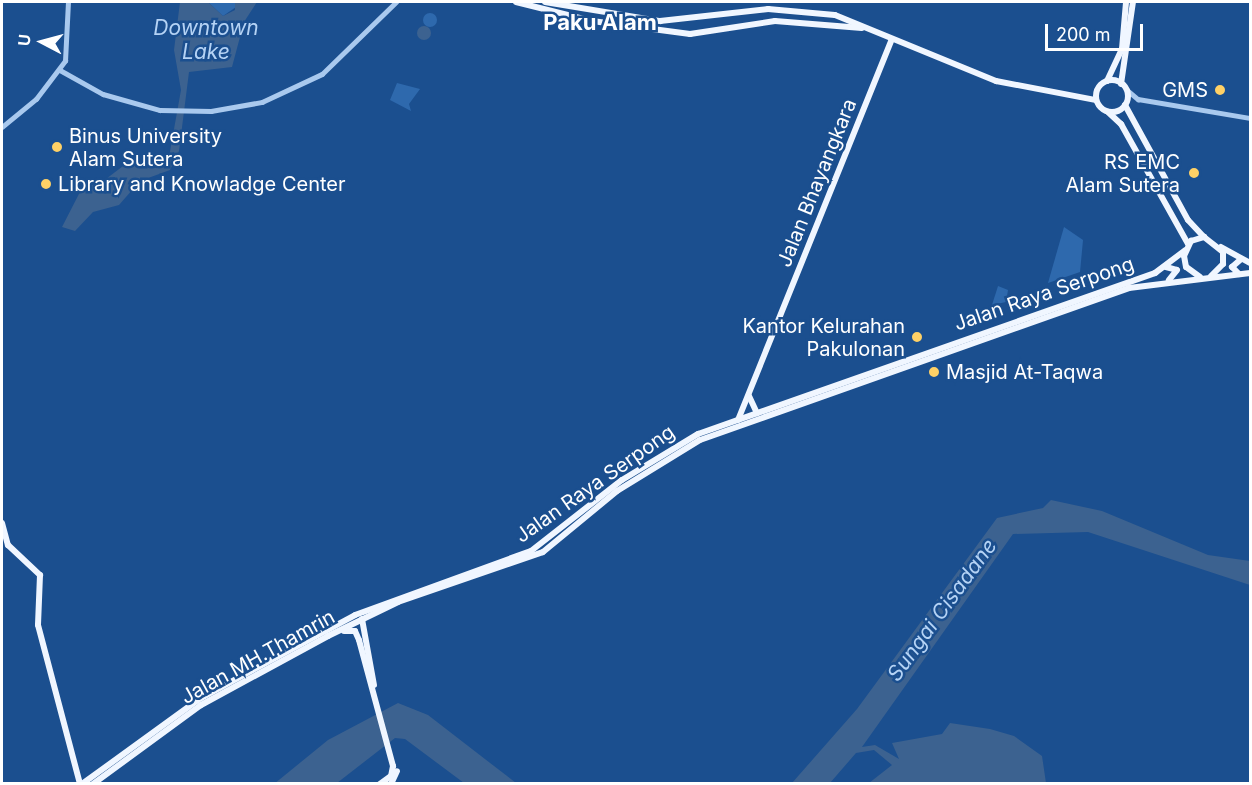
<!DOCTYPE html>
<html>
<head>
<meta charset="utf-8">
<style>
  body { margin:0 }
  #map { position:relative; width:1252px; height:785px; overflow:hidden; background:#1b4f8f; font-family:Inter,sans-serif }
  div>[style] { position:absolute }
  .green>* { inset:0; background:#2e69ad }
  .round { border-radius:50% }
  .water>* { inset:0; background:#3c6290 }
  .minor>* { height:4.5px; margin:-2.25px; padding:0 2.25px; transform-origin:2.25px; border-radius:2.25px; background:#a9c9ee }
  .major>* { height:6px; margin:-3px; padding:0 3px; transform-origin:3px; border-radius:3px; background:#f0f6ff }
  .major>.ring { margin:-3px; padding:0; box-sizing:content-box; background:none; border:6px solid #f0f6ff; border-radius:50% }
  .dots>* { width:16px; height:16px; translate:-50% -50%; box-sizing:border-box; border:3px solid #1b4f8f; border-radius:50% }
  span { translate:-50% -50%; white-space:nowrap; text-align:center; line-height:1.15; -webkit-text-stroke:5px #1b4f8f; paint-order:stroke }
  .poi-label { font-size:20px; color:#fff }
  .right { translate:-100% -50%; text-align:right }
  .left { translate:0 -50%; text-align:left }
  .street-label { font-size:20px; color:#fff }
  .water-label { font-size:21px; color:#b5d3f5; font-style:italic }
  .quarter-label { font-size:22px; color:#fff; font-weight:700 }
  .frame { position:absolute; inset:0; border:3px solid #fff; pointer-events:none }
  .north { position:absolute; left:12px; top:12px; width:60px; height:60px; -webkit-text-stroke:4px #1b4f8f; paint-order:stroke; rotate:276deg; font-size:16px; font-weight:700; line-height:24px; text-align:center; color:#fff }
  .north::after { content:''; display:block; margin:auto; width:21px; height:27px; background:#fff; clip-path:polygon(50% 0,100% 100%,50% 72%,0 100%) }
  .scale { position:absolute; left:1045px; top:24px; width:98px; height:27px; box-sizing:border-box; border:3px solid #fff; border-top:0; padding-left:8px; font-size:18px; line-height:21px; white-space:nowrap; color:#fff; -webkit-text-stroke:4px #1b4f8f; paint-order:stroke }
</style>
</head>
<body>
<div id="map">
  <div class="green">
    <div style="clip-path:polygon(208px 2px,235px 2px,236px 7px,223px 16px)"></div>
    <div class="round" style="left:423px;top:13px;width:14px;height:14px"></div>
    <div style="clip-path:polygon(397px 83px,420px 89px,409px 104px,411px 111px,390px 100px)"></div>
    <div style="clip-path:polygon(1064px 227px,1083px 240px,1080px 272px,1048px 283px)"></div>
    <div style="clip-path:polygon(998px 286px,1008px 290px,1006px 302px,992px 305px)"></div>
  </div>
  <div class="water">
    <div style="clip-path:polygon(180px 2px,208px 2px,223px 16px,235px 10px,235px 2px,257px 2px,244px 22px,232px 67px,189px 72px,179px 151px,170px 170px,140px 181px,119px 205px,93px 212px,75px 231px,62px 227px,82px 188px,102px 182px,127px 163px,153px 168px,169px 157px,181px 90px,174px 50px)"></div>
    <div class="round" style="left:417px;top:26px;width:14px;height:14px"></div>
    <div style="clip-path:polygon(1051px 500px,1102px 511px,1208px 555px,1250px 561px,1250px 585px,1088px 532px,1013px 534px,862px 747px,875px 745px,899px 759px,892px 743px,942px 734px,950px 723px,990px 729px,1014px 736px,1042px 756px,1046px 783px,869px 783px,892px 765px,874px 750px,856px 753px,830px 783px,792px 783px,857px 709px,997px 518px,1043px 508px)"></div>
    <div style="clip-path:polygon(398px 703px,428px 715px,516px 783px,464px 783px,405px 739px,395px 738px,337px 783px,274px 784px,328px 740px)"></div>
  </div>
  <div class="minor">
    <div style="left:60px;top:70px;width:49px;rotate:29.2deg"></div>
    <div style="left:103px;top:94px;width:59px;rotate:15.7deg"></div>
    <div style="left:160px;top:110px;width:51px;rotate:1.1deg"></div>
    <div style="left:211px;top:111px;width:52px;rotate:-10deg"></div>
    <div style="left:262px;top:102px;width:66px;rotate:-25deg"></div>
    <div style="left:322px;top:74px;width:103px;rotate:-44.2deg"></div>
    <div style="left:1126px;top:89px;width:16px;rotate:40deg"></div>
    <div style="left:1138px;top:99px;width:114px;rotate:9.6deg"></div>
    <div style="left:2px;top:127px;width:44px;rotate:-39.5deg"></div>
    <div style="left:36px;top:99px;width:48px;rotate:-52.7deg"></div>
    <div style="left:65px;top:61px;width:59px;rotate:-87.1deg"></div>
  </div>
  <div class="major">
    <div style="left:516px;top:2px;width:78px;rotate:14deg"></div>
    <div style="left:592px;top:21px;width:99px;rotate:7.6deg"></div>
    <div style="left:690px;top:34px;width:86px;rotate:-8.7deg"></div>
    <div style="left:775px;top:21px;width:87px;rotate:4.6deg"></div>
    <div style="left:545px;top:2px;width:117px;rotate:9.4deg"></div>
    <div style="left:660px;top:21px;width:109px;rotate:-6.3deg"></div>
    <div style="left:768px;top:9px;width:67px;rotate:5.1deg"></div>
    <div style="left:835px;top:15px;width:174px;rotate:22.3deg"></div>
    <div style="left:996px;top:81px;width:102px;rotate:10.8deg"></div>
    <div class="ring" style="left:1096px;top:80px;width:26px;height:26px"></div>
    <div style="left:1107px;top:81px;width:35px;rotate:-65deg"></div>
    <div style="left:1122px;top:49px;width:47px;rotate:-85.1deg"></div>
    <div style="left:1121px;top:84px;width:83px;rotate:-81.7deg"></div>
    <div style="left:1125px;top:105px;width:131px;rotate:61.3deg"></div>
    <div style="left:1188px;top:220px;width:23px;rotate:47deg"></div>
    <div style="left:1108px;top:112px;width:18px;rotate:43deg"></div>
    <div style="left:1121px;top:124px;width:137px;rotate:60.8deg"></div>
    <div style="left:1221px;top:247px;width:33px;rotate:29deg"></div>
    <div style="left:1166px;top:267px;width:11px;rotate:15deg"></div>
    <div style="left:1177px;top:270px;width:13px;rotate:129deg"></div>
    <div style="left:1239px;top:274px;width:10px;rotate:-135deg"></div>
    <div style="left:1232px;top:267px;width:11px;rotate:-41deg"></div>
    <div style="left:1200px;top:277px;width:17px;rotate:-144deg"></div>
    <div style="left:1186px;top:267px;width:11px;rotate:-100deg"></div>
    <div style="left:1184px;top:256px;width:17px;rotate:-65deg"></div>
    <div style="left:1191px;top:241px;width:14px;rotate:-17deg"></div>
    <div style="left:1204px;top:237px;width:24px;rotate:38deg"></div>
    <div style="left:1223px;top:252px;width:12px;rotate:90deg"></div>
    <div style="left:1223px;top:264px;width:17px;rotate:135deg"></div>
    <div style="left:749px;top:396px;width:19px;rotate:65deg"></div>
    <div style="left:738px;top:420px;width:411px;rotate:-68deg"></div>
    <div style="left:2px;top:523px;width:23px;rotate:75deg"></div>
    <div style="left:8px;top:545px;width:44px;rotate:43.2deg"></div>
    <div style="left:40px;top:575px;width:50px;rotate:92.3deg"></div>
    <div style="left:38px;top:625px;width:164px;rotate:75.2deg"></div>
    <div style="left:362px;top:619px;width:67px;rotate:79.7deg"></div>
    <div style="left:344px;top:631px;width:11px"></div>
    <div style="left:355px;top:631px;width:10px;rotate:66deg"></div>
    <div style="left:359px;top:640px;width:131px;rotate:74.9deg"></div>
    <div style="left:393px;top:766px;width:10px;rotate:101deg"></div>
    <div style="left:391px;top:776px;width:14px;rotate:144deg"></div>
    <div style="left:82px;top:784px;width:147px;rotate:-35.9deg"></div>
    <div style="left:201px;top:698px;width:175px;rotate:-28.3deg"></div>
    <div style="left:355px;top:615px;width:187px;rotate:-20deg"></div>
    <div style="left:531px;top:551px;width:115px;rotate:-38deg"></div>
    <div style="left:622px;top:480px;width:89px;rotate:-31.2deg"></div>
    <div style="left:698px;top:434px;width:485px;rotate:-19.4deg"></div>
    <div style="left:1155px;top:273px;width:38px;rotate:-37deg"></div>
    <div style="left:93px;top:784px;width:134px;rotate:-36.2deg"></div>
    <div style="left:201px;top:705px;width:145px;rotate:-28.5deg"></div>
    <div style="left:328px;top:636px;width:78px;rotate:-25.9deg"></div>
    <div style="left:398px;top:602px;width:153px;rotate:-19deg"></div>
    <div style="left:543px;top:552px;width:96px;rotate:-39.5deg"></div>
    <div style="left:617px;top:491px;width:97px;rotate:-31.6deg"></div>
    <div style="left:700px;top:440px;width:455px;rotate:-19.5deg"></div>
    <div style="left:1129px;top:288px;width:122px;rotate:-7.1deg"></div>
    <div style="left:391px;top:784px;width:14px;rotate:-65deg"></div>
  </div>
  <div class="dots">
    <div style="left:1220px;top:90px;background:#ffd166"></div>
    <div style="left:57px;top:147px;background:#ffd166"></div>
    <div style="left:1194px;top:173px;background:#ffd166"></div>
    <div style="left:46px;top:184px;background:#ffd166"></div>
    <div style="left:917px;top:337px;background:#ffd166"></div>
    <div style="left:934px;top:372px;background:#ffd166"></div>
  </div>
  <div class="poi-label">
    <span class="right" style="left:1208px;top:90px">GMS</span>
    <span class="left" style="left:69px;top:148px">Binus University<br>Alam Sutera</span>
    <span class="right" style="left:1180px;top:174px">RS EMC<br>Alam Sutera</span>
    <span class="left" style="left:58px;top:184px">Library and Knowladge Center</span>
    <span class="right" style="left:905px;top:338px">Kantor Kelurahan<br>Pakulonan</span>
    <span class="left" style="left:946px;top:372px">Masjid At-Taqwa</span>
  </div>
  <div class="street-label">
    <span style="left:817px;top:183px;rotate:-68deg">Jalan Bhayangkara</span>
    <span style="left:1044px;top:294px;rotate:-19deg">Jalan Raya Serpong</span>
    <span style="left:595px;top:484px;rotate:-35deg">Jalan Raya Serpong</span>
    <span style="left:258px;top:657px;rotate:-29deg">Jalan MH.Thamrin</span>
  </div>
  <div class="water-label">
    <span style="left:206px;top:40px">Downtown<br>Lake</span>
    <span style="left:942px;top:610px;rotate:-54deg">Sungai Cisadane</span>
  </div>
  <div class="quarter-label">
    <span style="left:600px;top:23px">Paku Alam</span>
  </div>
  <div class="frame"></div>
  <div class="north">U</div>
  <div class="scale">200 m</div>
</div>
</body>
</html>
